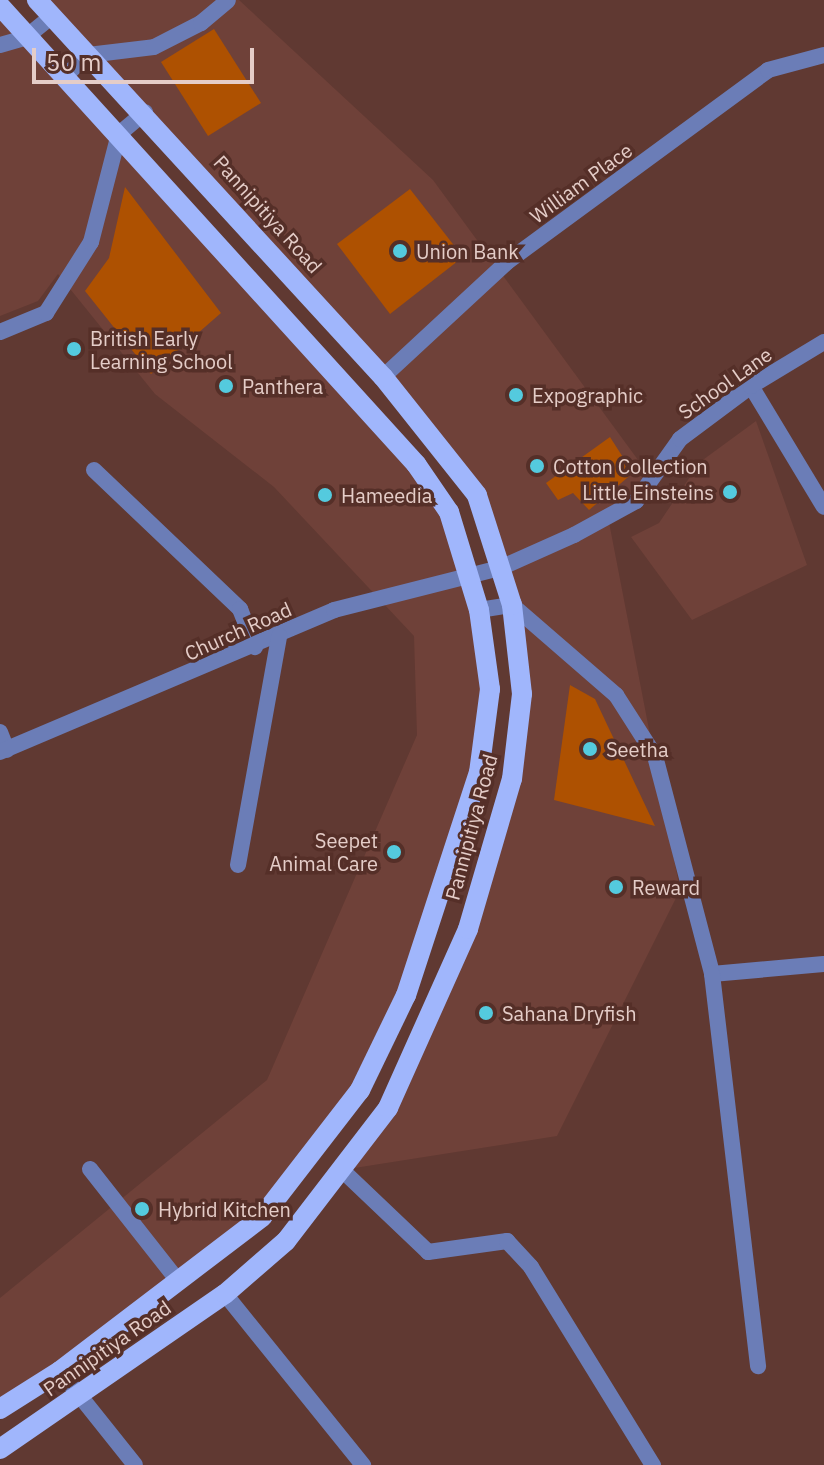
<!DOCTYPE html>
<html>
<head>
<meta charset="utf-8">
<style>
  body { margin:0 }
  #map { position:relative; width:824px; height:1465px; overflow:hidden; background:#603932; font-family:"IBM Plex Sans",sans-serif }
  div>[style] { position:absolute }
  .built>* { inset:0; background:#6f4139 }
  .building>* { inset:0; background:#ae5101 }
  .minor>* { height:16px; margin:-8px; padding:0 8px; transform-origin:8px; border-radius:8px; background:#6b7db7 }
  .primary>* { height:20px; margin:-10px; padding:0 10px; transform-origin:10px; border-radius:10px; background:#a0b6fc }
  .dots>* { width:22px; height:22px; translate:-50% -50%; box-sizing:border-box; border:4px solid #552f28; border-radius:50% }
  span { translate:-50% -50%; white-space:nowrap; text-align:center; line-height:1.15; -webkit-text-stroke:7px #552f28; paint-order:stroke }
  .street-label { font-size:20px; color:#e5cdc8 }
  .poi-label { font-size:20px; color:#e5cdc8 }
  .left { translate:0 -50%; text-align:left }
  .right { translate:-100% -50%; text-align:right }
  .scale { position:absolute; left:32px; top:48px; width:222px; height:36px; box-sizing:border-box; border:4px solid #e5cdc8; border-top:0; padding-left:10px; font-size:24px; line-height:28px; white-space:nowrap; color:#e5cdc8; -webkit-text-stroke:6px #552f28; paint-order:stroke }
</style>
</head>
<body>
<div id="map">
  <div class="built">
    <div style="clip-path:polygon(42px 0,239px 0,433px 180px,652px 479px,608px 517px,680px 890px,557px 1136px,348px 1169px,471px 930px,524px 693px,479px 494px)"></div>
    <div style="clip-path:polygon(0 13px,412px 467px,445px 514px,475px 611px,486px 689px,475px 771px,433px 915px,356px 1087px,259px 1214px,201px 1264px,0 1400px,0 1298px,267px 1080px,417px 735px,414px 636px,274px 487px,155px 394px,58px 274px,38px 301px,0 316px)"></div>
    <div style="clip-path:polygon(756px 421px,807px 565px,692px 620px,631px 537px,659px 523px,700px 462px)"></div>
  </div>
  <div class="building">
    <div style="clip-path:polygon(214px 29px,261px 103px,208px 136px,161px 62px)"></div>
    <div style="clip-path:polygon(125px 187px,221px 313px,151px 374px,85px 291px,109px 258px)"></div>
    <div style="clip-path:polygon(410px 189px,463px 257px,390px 314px,337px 244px)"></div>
    <div style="clip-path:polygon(610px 437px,633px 473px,589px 510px,573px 493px,558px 500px,546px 483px)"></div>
    <div style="clip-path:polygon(570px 685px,595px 699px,655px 826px,554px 800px)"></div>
  </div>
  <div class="minor">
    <div style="left:0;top:45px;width:26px;rotate:-16deg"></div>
    <div style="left:25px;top:38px;width:33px;rotate:-39deg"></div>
    <div style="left:64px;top:77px;width:33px;rotate:-43deg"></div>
    <div style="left:88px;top:55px;width:66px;rotate:-6.9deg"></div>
    <div style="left:154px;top:47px;width:53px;rotate:-27.1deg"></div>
    <div style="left:201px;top:23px;width:35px;rotate:-40deg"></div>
    <div style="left:0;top:332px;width:50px;rotate:-22.4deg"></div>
    <div style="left:46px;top:313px;width:84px;rotate:-57.6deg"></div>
    <div style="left:91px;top:242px;width:112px;rotate:-75.5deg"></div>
    <div style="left:119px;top:134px;width:34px;rotate:-40deg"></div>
    <div style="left:383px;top:377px;width:169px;rotate:-42.8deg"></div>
    <div style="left:507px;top:262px;width:324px;rotate:-36.3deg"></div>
    <div style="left:768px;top:70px;width:58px;rotate:-15deg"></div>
    <div style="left:751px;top:386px;width:141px;rotate:58.9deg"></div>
    <div style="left:94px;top:470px;width:202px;rotate:43.6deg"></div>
    <div style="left:240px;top:609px;width:41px;rotate:68.5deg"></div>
    <div style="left:479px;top:610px;width:33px;rotate:-9deg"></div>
    <div style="left:512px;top:605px;width:138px;rotate:40.9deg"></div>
    <div style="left:616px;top:695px;width:72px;rotate:57.4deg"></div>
    <div style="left:655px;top:756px;width:225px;rotate:75.3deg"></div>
    <div style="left:712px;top:974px;width:112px;rotate:-5.1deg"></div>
    <div style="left:0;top:732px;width:19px;rotate:69deg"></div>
    <div style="left:0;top:752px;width:363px;rotate:-23deg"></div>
    <div style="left:334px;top:610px;width:171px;rotate:-14.2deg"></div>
    <div style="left:500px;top:568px;width:81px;rotate:-24deg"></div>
    <div style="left:574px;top:535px;width:71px;rotate:-28.7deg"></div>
    <div style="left:636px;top:501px;width:76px;rotate:-54.6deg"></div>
    <div style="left:680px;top:439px;width:89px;rotate:-36.7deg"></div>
    <div style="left:751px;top:386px;width:85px;rotate:-31.1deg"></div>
    <div style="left:238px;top:865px;width:233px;rotate:-79.8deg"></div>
    <div style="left:712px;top:974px;width:395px;rotate:83.3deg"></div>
    <div style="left:90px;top:1169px;width:142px;rotate:51.8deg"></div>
    <div style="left:342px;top:1170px;width:119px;rotate:43.6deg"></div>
    <div style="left:428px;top:1252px;width:80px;rotate:-7.9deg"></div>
    <div style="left:507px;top:1241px;width:35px;rotate:47deg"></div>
    <div style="left:531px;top:1267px;width:233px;rotate:58.4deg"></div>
    <div style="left:225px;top:1294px;width:220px;rotate:51.1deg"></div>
    <div style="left:60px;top:1371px;width:120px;rotate:51.4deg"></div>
  </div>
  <div class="primary">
    <div style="left:0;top:6px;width:619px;rotate:47.75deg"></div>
    <div style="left:416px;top:464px;width:58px;rotate:55.5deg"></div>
    <div style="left:449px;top:512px;width:102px;rotate:73deg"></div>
    <div style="left:479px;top:610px;width:80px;rotate:82.1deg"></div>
    <div style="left:490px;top:689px;width:84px;rotate:97.5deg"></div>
    <div style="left:479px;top:772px;width:235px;rotate:108.1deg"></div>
    <div style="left:406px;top:995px;width:106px;rotate:115.8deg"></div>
    <div style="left:360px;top:1090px;width:160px;rotate:127.7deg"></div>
    <div style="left:262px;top:1217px;width:254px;rotate:142.7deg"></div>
    <div style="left:60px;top:1371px;width:71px;rotate:147.7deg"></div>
    <div style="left:0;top:1449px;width:273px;rotate:-34.6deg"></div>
    <div style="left:225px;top:1294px;width:81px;rotate:-41deg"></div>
    <div style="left:286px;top:1241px;width:168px;rotate:-52.5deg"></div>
    <div style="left:388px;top:1108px;width:196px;rotate:-65.9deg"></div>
    <div style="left:468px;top:929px;width:156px;rotate:-73.7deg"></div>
    <div style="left:512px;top:779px;width:86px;rotate:-83.3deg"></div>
    <div style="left:522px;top:694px;width:90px;rotate:-96.4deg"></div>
    <div style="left:512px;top:605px;width:115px;rotate:-107.7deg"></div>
    <div style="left:477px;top:495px;width:151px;rotate:-128.5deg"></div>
    <div style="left:383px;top:377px;width:512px;rotate:-132.54deg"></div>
  </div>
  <div class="dots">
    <div style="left:400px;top:251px;background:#54cade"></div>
    <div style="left:74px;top:349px;background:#54cade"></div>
    <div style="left:226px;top:386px;background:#54cade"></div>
    <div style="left:516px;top:395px;background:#54cade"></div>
    <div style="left:537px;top:466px;background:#54cade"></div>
    <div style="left:730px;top:492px;background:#54cade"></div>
    <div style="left:325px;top:495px;background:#54cade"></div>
    <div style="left:590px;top:749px;background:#54cade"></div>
    <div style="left:394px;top:852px;background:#54cade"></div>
    <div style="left:616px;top:887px;background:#54cade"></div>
    <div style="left:486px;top:1013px;background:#54cade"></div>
    <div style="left:142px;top:1209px;background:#54cade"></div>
  </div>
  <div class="street-label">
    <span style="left:581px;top:183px;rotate:-36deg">William Place</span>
    <span style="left:268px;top:214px;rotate:48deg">Pannipitiya Road</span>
    <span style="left:725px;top:383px;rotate:-35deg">School Lane</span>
    <span style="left:238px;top:631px;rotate:-24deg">Church Road</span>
    <span style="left:471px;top:827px;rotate:-75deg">Pannipitiya Road</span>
    <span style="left:107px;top:1348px;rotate:-35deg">Pannipitiya Road</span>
  </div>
  <div class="poi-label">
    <span class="left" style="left:416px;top:251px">Union Bank</span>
    <span class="left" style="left:90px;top:350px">British Early<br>Learning School</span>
    <span class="left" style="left:242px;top:386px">Panthera</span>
    <span class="left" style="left:532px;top:395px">Expographic</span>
    <span class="left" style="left:553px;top:466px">Cotton Collection</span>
    <span class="right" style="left:714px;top:492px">Little Einsteins</span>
    <span class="left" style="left:341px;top:495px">Hameedia</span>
    <span class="left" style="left:606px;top:749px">Seetha</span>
    <span class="right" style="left:378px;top:852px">Seepet<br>Animal Care</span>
    <span class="left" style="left:632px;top:887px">Reward</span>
    <span class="left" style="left:502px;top:1013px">Sahana Dryfish</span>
    <span class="left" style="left:158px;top:1209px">Hybrid Kitchen</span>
  </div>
  <div class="scale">50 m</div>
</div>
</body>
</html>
